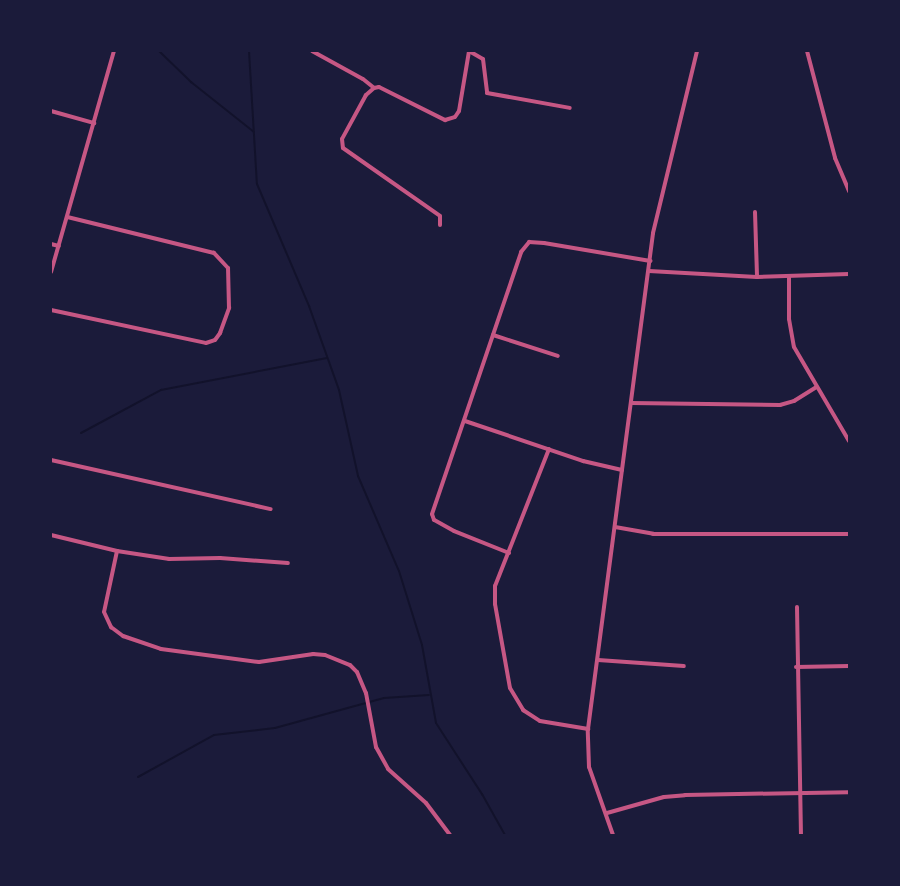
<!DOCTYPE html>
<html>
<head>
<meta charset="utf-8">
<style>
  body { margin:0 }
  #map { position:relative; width:900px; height:886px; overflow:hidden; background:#1b1b3a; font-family:"Source Sans 3",sans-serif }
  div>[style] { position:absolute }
  .stream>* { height:2px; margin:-1px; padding:0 1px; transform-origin:1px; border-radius:1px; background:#12122b }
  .minor>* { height:4px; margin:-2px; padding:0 2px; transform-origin:2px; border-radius:2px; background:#c65784 }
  span { translate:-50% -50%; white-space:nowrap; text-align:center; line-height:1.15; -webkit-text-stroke:5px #1b1b3a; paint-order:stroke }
  .frame { position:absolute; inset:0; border:52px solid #1b1b3a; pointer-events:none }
</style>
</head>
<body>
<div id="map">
  <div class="stream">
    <div style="left:159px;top:51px;width:45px;rotate:44.1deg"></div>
    <div style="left:191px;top:82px;width:80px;rotate:38.4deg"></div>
    <div style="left:249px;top:51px;width:133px;rotate:86.6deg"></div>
    <div style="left:257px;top:184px;width:133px;rotate:66.9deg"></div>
    <div style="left:309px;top:306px;width:89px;rotate:70.3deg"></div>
    <div style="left:339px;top:390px;width:88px;rotate:77.5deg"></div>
    <div style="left:358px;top:476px;width:103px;rotate:66.7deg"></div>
    <div style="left:399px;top:571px;width:77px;rotate:72.7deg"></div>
    <div style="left:422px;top:645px;width:79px;rotate:79.8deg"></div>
    <div style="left:436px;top:723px;width:85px;rotate:57.1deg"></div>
    <div style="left:482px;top:794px;width:47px;rotate:60.7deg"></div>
    <div style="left:81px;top:433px;width:91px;rotate:-28.3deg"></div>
    <div style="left:161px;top:390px;width:169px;rotate:-10.9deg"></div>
    <div style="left:138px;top:777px;width:87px;rotate:-28.9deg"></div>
    <div style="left:214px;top:735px;width:61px;rotate:-6.5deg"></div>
    <div style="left:275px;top:728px;width:113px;rotate:-15.4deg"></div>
    <div style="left:384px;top:698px;width:45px;rotate:-3.8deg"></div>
  </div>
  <div class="minor">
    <div style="left:312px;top:51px;width:58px;rotate:28.8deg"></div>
    <div style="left:363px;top:79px;width:14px;rotate:39deg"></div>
    <div style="left:374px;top:88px;width:5px;rotate:-11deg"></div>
    <div style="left:379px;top:87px;width:74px;rotate:26.6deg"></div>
    <div style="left:445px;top:120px;width:10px;rotate:-17deg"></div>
    <div style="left:455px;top:117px;width:7px;rotate:-56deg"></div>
    <div style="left:459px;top:111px;width:61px;rotate:-80.5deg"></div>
    <div style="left:469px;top:51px;width:16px;rotate:30deg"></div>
    <div style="left:483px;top:59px;width:34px;rotate:83deg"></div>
    <div style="left:487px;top:93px;width:84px;rotate:10.2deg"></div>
    <div style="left:807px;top:51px;width:111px;rotate:75.3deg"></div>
    <div style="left:835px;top:158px;width:36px;rotate:67deg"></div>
    <div style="left:374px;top:88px;width:11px;rotate:139deg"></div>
    <div style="left:366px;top:95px;width:50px;rotate:118.6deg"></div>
    <div style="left:342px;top:139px;width:9px;rotate:84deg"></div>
    <div style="left:343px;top:148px;width:118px;rotate:35deg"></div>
    <div style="left:440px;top:216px;width:9px;rotate:90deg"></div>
    <div style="left:51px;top:111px;width:45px;rotate:15.6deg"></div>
    <div style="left:755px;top:212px;width:65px;rotate:88.2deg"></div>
    <div style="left:51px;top:244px;width:8px;rotate:14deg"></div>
    <div style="left:649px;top:271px;width:108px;rotate:3.2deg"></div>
    <div style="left:757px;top:277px;width:92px;rotate:-1.9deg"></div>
    <div style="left:51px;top:272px;width:230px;rotate:-74.1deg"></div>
    <div style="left:789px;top:277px;width:42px;rotate:90deg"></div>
    <div style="left:789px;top:319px;width:28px;rotate:80deg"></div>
    <div style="left:794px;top:347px;width:109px;rotate:59.7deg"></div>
    <div style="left:51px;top:310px;width:158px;rotate:12deg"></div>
    <div style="left:206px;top:343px;width:9px;rotate:-18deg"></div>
    <div style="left:215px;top:340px;width:9px;rotate:-54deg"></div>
    <div style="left:220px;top:333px;width:27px;rotate:-70deg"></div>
    <div style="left:229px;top:308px;width:40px;rotate:-91.4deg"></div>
    <div style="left:228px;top:268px;width:21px;rotate:-133deg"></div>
    <div style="left:214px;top:253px;width:151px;rotate:-166.2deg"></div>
    <div style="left:493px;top:335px;width:68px;rotate:17.9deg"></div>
    <div style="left:631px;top:403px;width:149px;rotate:0.8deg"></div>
    <div style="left:780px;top:405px;width:15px;rotate:-16deg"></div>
    <div style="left:794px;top:401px;width:26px;rotate:-32deg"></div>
    <div style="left:465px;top:421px;width:125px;rotate:18.7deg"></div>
    <div style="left:583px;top:461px;width:40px;rotate:13deg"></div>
    <div style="left:549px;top:449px;width:147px;rotate:111.5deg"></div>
    <div style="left:495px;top:586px;width:18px;rotate:90deg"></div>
    <div style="left:495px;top:604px;width:85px;rotate:79.9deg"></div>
    <div style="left:510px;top:688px;width:26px;rotate:59deg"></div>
    <div style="left:523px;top:710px;width:20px;rotate:33deg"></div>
    <div style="left:540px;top:721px;width:49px;rotate:9.5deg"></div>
    <div style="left:51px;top:460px;width:225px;rotate:12.6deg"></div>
    <div style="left:615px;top:527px;width:39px;rotate:10deg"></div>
    <div style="left:653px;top:534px;width:196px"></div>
    <div style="left:51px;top:535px;width:68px;rotate:13.6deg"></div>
    <div style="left:117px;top:551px;width:53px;rotate:8.7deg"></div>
    <div style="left:169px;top:559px;width:51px;rotate:-1.1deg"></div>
    <div style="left:220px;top:558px;width:68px;rotate:4.2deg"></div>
    <div style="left:117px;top:551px;width:62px;rotate:102deg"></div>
    <div style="left:104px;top:612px;width:17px;rotate:65deg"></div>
    <div style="left:111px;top:627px;width:15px;rotate:37deg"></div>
    <div style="left:123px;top:636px;width:40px;rotate:18.9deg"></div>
    <div style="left:161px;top:649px;width:99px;rotate:7.6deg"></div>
    <div style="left:259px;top:662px;width:55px;rotate:-8.4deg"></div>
    <div style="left:313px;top:654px;width:12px;rotate:5deg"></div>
    <div style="left:325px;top:655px;width:27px;rotate:22deg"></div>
    <div style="left:350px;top:665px;width:10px;rotate:45deg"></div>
    <div style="left:357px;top:672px;width:23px;rotate:67deg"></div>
    <div style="left:366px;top:693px;width:55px;rotate:79.5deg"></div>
    <div style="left:376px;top:747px;width:25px;rotate:61deg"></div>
    <div style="left:388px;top:769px;width:51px;rotate:41.8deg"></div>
    <div style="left:426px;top:803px;width:40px;rotate:53deg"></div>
    <div style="left:509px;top:553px;width:59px;rotate:-158.2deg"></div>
    <div style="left:454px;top:531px;width:23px;rotate:-151deg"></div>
    <div style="left:434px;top:520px;width:6px;rotate:-108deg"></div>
    <div style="left:432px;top:514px;width:277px;rotate:-71.2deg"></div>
    <div style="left:521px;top:252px;width:13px;rotate:-51deg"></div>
    <div style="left:529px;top:242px;width:15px;rotate:4deg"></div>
    <div style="left:544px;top:243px;width:108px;rotate:9.6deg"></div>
    <div style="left:797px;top:607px;width:228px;rotate:89deg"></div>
    <div style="left:598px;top:660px;width:86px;rotate:4deg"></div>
    <div style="left:796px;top:667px;width:53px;rotate:-1.1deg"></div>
    <div style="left:607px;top:813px;width:59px;rotate:-15.7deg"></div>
    <div style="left:664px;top:797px;width:21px;rotate:-5deg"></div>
    <div style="left:685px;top:795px;width:164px;rotate:-1deg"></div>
    <div style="left:613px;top:835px;width:72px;rotate:-109.4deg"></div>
    <div style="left:589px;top:767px;width:38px;rotate:-92deg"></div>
    <div style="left:588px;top:729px;width:500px;rotate:-82.53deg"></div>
    <div style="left:653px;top:233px;width:187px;rotate:-76.4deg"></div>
  </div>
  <div class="frame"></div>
</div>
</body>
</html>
